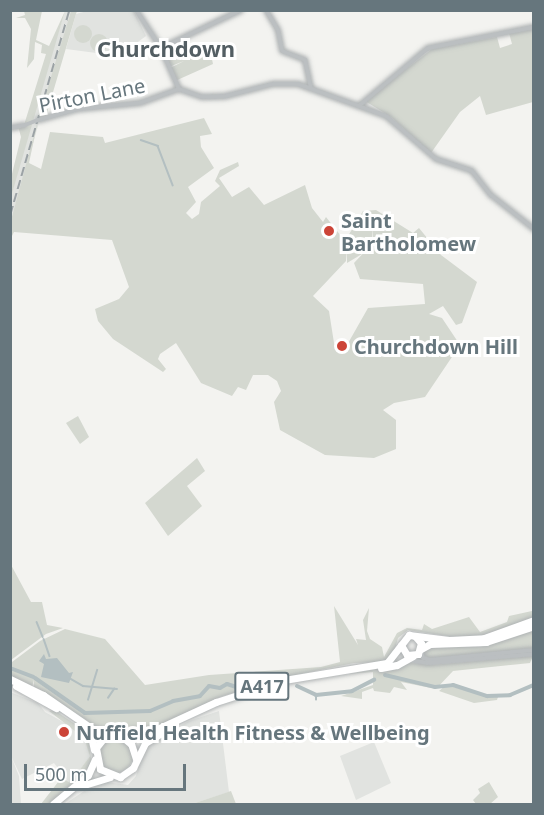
<!DOCTYPE html>
<html>
<head>
<meta charset="utf-8">
<style>
  body { margin:0 }
  #map { position:relative; width:544px; height:815px; overflow:hidden; background:#f3f3f0; font-family:"Noto Sans",sans-serif }
  div>[style] { position:absolute }
  .built>* { inset:0; background:#e1e3e0 }
  .green>* { inset:0; background:#d4d8d0 }
  .round { border-radius:50% }
  .water>* { inset:0; background:#b3bfc1 }
  .stream>* { height:1.5px; margin:-0.75px; padding:0 0.75px; transform-origin:0.75px; border-radius:0.75px; background:#b3bfc1 }
  .river>* { height:4px; margin:-2px; padding:0 2px; transform-origin:2px; border-radius:2px; background:#b3bfc1 }
  .roads { filter:drop-shadow(0 0 2px #afb3b4) drop-shadow(0 0 2px #afb3b4) }
  .minor>* { height:4px; margin:-2px; padding:0 2px; transform-origin:2px; border-radius:2px; background:#bbbfc1 }
  .highway>* { height:7px; margin:-3.5px; padding:0 3.5px; transform-origin:3.5px; border-radius:3.5px; background:#fff }
  .rail>* { height:1.5px; margin-top:-0.75px; transform-origin:0; background:repeating-linear-gradient(90deg,#9ba2a5 0 9px,transparent 0 13.5px) }
  .minor-bridge>* { height:4px; margin:-2px; padding:0 2px; transform-origin:2px; border-radius:2px; background:#bbbfc1 }
  .dots>* { width:16px; height:16px; translate:-50% -50%; box-sizing:border-box; border:3px solid #fff; border-radius:50% }
  span { translate:-50% -50%; white-space:nowrap; text-align:center; line-height:1.15; -webkit-text-stroke:6px #fff; paint-order:stroke }
  .shield-label span { padding:2px 4px; background:#fff; border:2px solid; border-radius:4px; -webkit-text-stroke-width:0 }
  .shield-label { font-size:18px; color:#66767d; font-weight:700 }
  .street-label { font-size:20px; color:#66767d }
  .poi-label { font-size:20px; color:#66767d; font-weight:700 }
  .left { translate:0 -50%; text-align:left }
  .quarter-label { font-size:22px; color:#535e63; font-weight:700 }
  .frame { position:absolute; inset:0; border:12px solid #66767d; pointer-events:none }
  .scale { position:absolute; left:24px; top:764px; width:162px; height:27px; box-sizing:border-box; border:3px solid #66767d; border-top:0; padding-left:8px; font-size:18px; line-height:21px; white-space:nowrap; color:#66767d; -webkit-text-stroke:4px #fff; paint-order:stroke }
</style>
</head>
<body>
<div id="map">
  <div class="built">
    <div style="clip-path:polygon(65px 11px,71px 11px,11px 220px,11px 197px,24px 143px)"></div>
    <div style="clip-path:polygon(87px 11px,134px 11px,146px 36px,119px 56px,66px 49px,76px 14px)"></div>
    <div style="clip-path:polygon(10px 692px,38px 703px,45px 712px,78px 730px,89px 745px,90px 756px,70px 784px,54px 763px,22px 779px,11px 756px,19px 776px,21px 804px,11px 804px)"></div>
    <div style="clip-path:polygon(219px 711px,229px 792px,192px 804px,65px 804px,99px 781px,128px 785px,136px 776px,145px 746px,189px 721px)"></div>
    <div style="clip-path:polygon(374px 742px,391px 783px,356px 800px,340px 756px)"></div>
  </div>
  <div class="green">
    <div style="clip-path:polygon(24px 11px,42px 11px,36px 40px,49px 46px,65px 11px,11px 197px,11px 178px,21px 137px,18px 126px,24px 125px,46px 54px,41px 53px,42px 45px,35px 42px,34px 59px,27px 68px,31px 29px,25px 18px,16px 18px,25px 15px)"></div>
    <div style="clip-path:polygon(evenodd,71px 11px,77px 11px,76px 14px,46px 116px,38px 121px,29px 163px,41px 169px,50px 132px,103px 137px,105px 143px,204px 118px,212px 134px,200px 136px,201px 147px,214px 168px,188px 187px,196px 202px,186px 213px,192px 219px,199px 214px,201px 202px,220px 186px,215px 181px,220px 170px,238px 162px,239px 166px,219px 178px,232px 197px,249px 187px,264px 205px,305px 185px,312px 208px,323px 222px,326px 217px,345px 241px,363px 211px,376px 210px,413px 233px,419px 228px,441px 255px,477px 282px,462px 323px,456px 325px,443px 306px,429px 314px,442px 318px,460px 345px,425px 397px,394px 403px,383px 410px,396px 420px,396px 449px,374px 458px,325px 455px,280px 430px,274px 402px,281px 391px,277px 381px,268px 375px,253px 375px,246px 390px,238px 387px,232px 396px,201px 383px,176px 343px,160px 354px,158px 359px,166px 369px,163px 372px,113px 339px,98px 321px,95px 309px,119px 299px,129px 287px,112px 240px,14px 232px,11px 238px,11px 220px,38px 120px,71px 11px,372px 227px,373px 240px,371px 245px,354px 263px,360px 279px,423px 284px,425px 304px,368px 308px,343px 352px,334px 343px,329px 311px,313px 296px,346px 261px,347px 249px,347px 263px,362px 254px,372px 240px,372px 227px)"></div>
    <div class="round" style="left:74px;top:25px;width:18px;height:18px"></div>
    <div style="clip-path:polygon(533px 29px,533px 102px,486px 115px,480px 96px,460px 112px,431px 153px,391px 117px,365px 101px,432px 49px,497px 37px,500px 48px,512px 44px,509px 33px)"></div>
    <div class="round" style="left:90px;top:34px;width:18px;height:18px"></div>
    <div style="clip-path:polygon(174px 42px,178px 48px,210px 50px,213px 64px,175px 81px,170px 68px,184px 61px,169px 67px,163px 50px)"></div>
    <div style="clip-path:polygon(78px 416px,89px 437px,80px 444px,66px 423px)"></div>
    <div style="clip-path:polygon(197px 458px,205px 471px,187px 486px,202px 506px,168px 536px,145px 503px)"></div>
    <div style="clip-path:polygon(10px 563px,31px 602px,42px 602px,47px 625px,63px 628px,46px 634px,11px 660px)"></div>
    <div style="clip-path:polygon(334px 606px,358px 645px,356px 639px,366px 640px,363px 620px,369px 608px,367px 631px,370px 639px,382px 647px,384px 657px,397px 633px,407px 628px,422px 630px,424px 624px,432px 629px,469px 617px,480px 632px,507px 622px,509px 616px,532px 611px,533px 619px,490px 635px,460px 638px,408px 630px,398px 638px,395px 649px,384px 662px,354px 663px,276px 679px,220px 697px,156px 727px,131px 731px,97px 727px,34px 688px,34px 680px,32px 687px,11px 678px,12px 662px,40px 641px,65px 629px,105px 639px,145px 685px,209px 675px,321px 667px,340px 662px)"></div>
    <div style="clip-path:polygon(533px 630px,533px 649px,430px 659px,423px 654px,429px 647px,480px 647px)"></div>
    <div style="clip-path:polygon(533px 656px,530px 663px,453px 671px,436px 689px,401px 682px,407px 690px,394px 687px,390px 693px,374px 691px,373px 688px,362px 692px,362px 699px,341px 696px,373px 685px,373px 672px,348px 674px,411px 663px,432px 665px)"></div>
    <div style="clip-path:polygon(446px 685px,487px 696px,499px 694px,497px 700px,474px 703px,439px 691px)"></div>
    <div style="clip-path:polygon(54px 710px,87px 732px,92px 764px,51px 804px,41px 804px,62px 777px,70px 783px,90px 756px,84px 738px,49px 711px)"></div>
    <div class="round" style="left:97px;top:737px;width:36px;height:36px"></div>
    <div style="clip-path:polygon(489px 782px,498px 797px,490px 804px,476px 804px,473px 800px,480px 793px,478px 789px)"></div>
    <div style="clip-path:polygon(231px 791px,236px 804px,192px 804px)"></div>
  </div>
  <div class="water">
    <div style="clip-path:polygon(44px 654px,46px 659px,57px 658px,69px 673px,73px 672px,69px 683px,41px 677px,44px 664px,39px 661px)"></div>
  </div>
  <div class="stream">
    <div style="left:141px;top:140px;width:18px;rotate:19deg"></div>
    <div style="left:158px;top:146px;width:42px;rotate:69deg"></div>
    <div style="left:37px;top:622px;width:16px;rotate:68deg"></div>
    <div style="left:44px;top:639px;width:18px;rotate:71deg"></div>
    <div style="left:71px;top:679px;width:14px;rotate:30deg"></div>
    <div style="left:83px;top:686px;width:34px;rotate:5deg"></div>
    <div style="left:108px;top:698px;width:11px;rotate:-56deg"></div>
    <div style="left:88px;top:700px;width:31px;rotate:-73deg"></div>
    <div style="left:316px;top:700px;width:5px;rotate:-90deg"></div>
  </div>
  <div class="river">
    <div style="left:10px;top:668px;width:25px;rotate:21deg"></div>
    <div style="left:385px;top:675px;width:51px;rotate:13.5deg"></div>
    <div style="left:435px;top:687px;width:18px;rotate:-6deg"></div>
    <div style="left:453px;top:685px;width:36px;rotate:18deg"></div>
    <div style="left:487px;top:696px;width:23px;rotate:-2deg"></div>
    <div style="left:510px;top:695px;width:26px;rotate:-23deg"></div>
    <div style="left:35px;top:678px;width:61px;rotate:35deg"></div>
    <div style="left:85px;top:713px;width:65px;rotate:-1.8deg"></div>
    <div style="left:150px;top:711px;width:25px;rotate:-23deg"></div>
    <div style="left:173px;top:701px;width:27px;rotate:-10deg"></div>
    <div style="left:200px;top:696px;width:13px;rotate:-48deg"></div>
    <div style="left:209px;top:686px;width:11px;rotate:10deg"></div>
    <div style="left:220px;top:688px;width:8px;rotate:-30deg"></div>
    <div style="left:227px;top:684px;width:13px;rotate:18deg"></div>
    <div style="left:239px;top:688px;width:31px;rotate:-21deg"></div>
    <div style="left:268px;top:677px;width:8px;rotate:14deg"></div>
    <div style="left:297px;top:686px;width:21px;rotate:25deg"></div>
    <div style="left:316px;top:695px;width:36px;rotate:-6deg"></div>
    <div style="left:352px;top:691px;width:25px;rotate:-27deg"></div>
  </div>
  <div class="roads">
    <div class="minor">
      <div style="left:136px;top:10px;width:45px;rotate:56.7deg"></div>
      <div style="left:161px;top:48px;width:45px;rotate:66.3deg"></div>
      <div style="left:266px;top:10px;width:23px;rotate:59deg"></div>
      <div style="left:278px;top:30px;width:21px;rotate:79deg"></div>
      <div style="left:282px;top:51px;width:25px;rotate:21deg"></div>
      <div style="left:305px;top:60px;width:29px;rotate:78deg"></div>
      <div style="left:161px;top:48px;width:89px;rotate:-25.4deg"></div>
      <div style="left:360px;top:105px;width:89px;rotate:-40deg"></div>
      <div style="left:428px;top:48px;width:108px;rotate:-11.2deg"></div>
      <div style="left:38px;top:120px;width:41px;rotate:-15.4deg"></div>
      <div style="left:78px;top:109px;width:62px;rotate:-5.5deg"></div>
      <div style="left:140px;top:103px;width:41px;rotate:-19.7deg"></div>
      <div style="left:179px;top:89px;width:24px;rotate:19deg"></div>
      <div style="left:202px;top:97px;width:24px;rotate:-2deg"></div>
      <div style="left:226px;top:96px;width:49px;rotate:-14.3deg"></div>
      <div style="left:273px;top:84px;width:25px"></div>
      <div style="left:298px;top:84px;width:94px;rotate:20deg"></div>
      <div style="left:386px;top:116px;width:66px;rotate:40.7deg"></div>
      <div style="left:436px;top:159px;width:38px;rotate:18deg"></div>
      <div style="left:472px;top:171px;width:31px;rotate:52deg"></div>
      <div style="left:491px;top:195px;width:55px;rotate:38.3deg"></div>
      <div style="left:10px;top:128px;width:15px;rotate:-11deg"></div>
      <div style="left:421px;top:651px;width:7px;rotate:74deg"></div>
      <div style="left:423px;top:658px;width:7px;rotate:16deg"></div>
      <div style="left:430px;top:660px;width:104px;rotate:-5.5deg"></div>
      <div style="left:409px;top:660px;width:18px;rotate:9deg"></div>
      <div style="left:427px;top:663px;width:107px;rotate:-4.8deg"></div>
    </div>
    <div class="highway">
      <div style="left:401px;top:645px;width:12px;rotate:59deg"></div>
      <div style="left:407px;top:655px;width:11px;rotate:-5deg"></div>
      <div style="left:418px;top:654px;width:11px;rotate:-75deg"></div>
      <div style="left:421px;top:643px;width:9px;rotate:-131deg"></div>
      <div style="left:421px;top:649px;width:10px;rotate:-29deg"></div>
      <div style="left:430px;top:644px;width:56px;rotate:-2deg"></div>
      <div style="left:486px;top:642px;width:51px;rotate:-18.4deg"></div>
      <div style="left:381px;top:668px;width:16px;rotate:-11deg"></div>
      <div style="left:397px;top:665px;width:18px;rotate:-29deg"></div>
      <div style="left:10px;top:679px;width:37px;rotate:26deg"></div>
      <div style="left:43px;top:695px;width:62px;rotate:34.5deg"></div>
      <div style="left:94px;top:730px;width:16px;rotate:11deg"></div>
      <div style="left:16px;top:686px;width:46px;rotate:28.8deg"></div>
      <div style="left:82px;top:726px;width:13px;rotate:48deg"></div>
      <div style="left:91px;top:736px;width:14px;rotate:78deg"></div>
      <div style="left:115px;top:733px;width:40px;rotate:-4.3deg"></div>
      <div style="left:155px;top:730px;width:67px;rotate:-24.7deg"></div>
      <div style="left:216px;top:702px;width:71px;rotate:-17.9deg"></div>
      <div style="left:284px;top:680px;width:104px;rotate:-9.4deg"></div>
      <div style="left:387px;top:663px;width:36px;rotate:-52deg"></div>
      <div style="left:409px;top:635px;width:40px;rotate:7.1deg"></div>
      <div style="left:449px;top:640px;width:35px;rotate:-3deg"></div>
      <div style="left:484px;top:638px;width:53px;rotate:-19.8deg"></div>
      <div style="left:136px;top:759px;width:16px;rotate:-108deg"></div>
      <div style="left:131px;top:744px;width:16px;rotate:-140deg"></div>
      <div style="left:119px;top:734px;width:13px;rotate:176deg"></div>
      <div style="left:106px;top:735px;width:16px;rotate:128deg"></div>
      <div style="left:96px;top:748px;width:21px;rotate:79deg"></div>
      <div style="left:100px;top:769px;width:22px;rotate:22deg"></div>
      <div style="left:120px;top:777px;width:16px;rotate:-35deg"></div>
      <div style="left:133px;top:768px;width:28px;rotate:-64deg"></div>
      <div style="left:145px;top:743px;width:26px;rotate:-31deg"></div>
      <div style="left:81px;top:786px;width:30px;rotate:-17deg"></div>
      <div style="left:53px;top:804px;width:45px;rotate:-39.6deg"></div>
      <div style="left:88px;top:775px;width:17px;rotate:-66deg"></div>
    </div>
  </div>
  <div class="rail">
    <div style="left:10px;top:215px;width:213px;rotate:-73.9deg"></div>
  </div>
  <div class="minor-bridge">
    <div style="left:25px;top:125px;width:14px;rotate:-21deg"></div>
  </div>
  <div class="dots">
    <div style="left:329px;top:231px;background:#cc4437"></div>
    <div style="left:342px;top:346px;background:#cc4437"></div>
    <div style="left:64px;top:732px;background:#cc4437"></div>
  </div>
  <div class="shield-label">
    <span style="left:262px;top:686px">A417</span>
  </div>
  <div class="street-label">
    <span style="left:92px;top:95px;rotate:-11deg">Pirton Lane</span>
  </div>
  <div class="poi-label">
    <span class="left" style="left:341px;top:232px">Saint<br>Bartholomew</span>
    <span class="left" style="left:354px;top:346px">Churchdown Hill</span>
    <span class="left" style="left:76px;top:732px">Nuffield Health Fitness &amp; Wellbeing</span>
  </div>
  <div class="quarter-label">
    <span style="left:166px;top:49px">Churchdown</span>
  </div>
  <div class="frame"></div>
  <div class="scale">500 m</div>
</div>
</body>
</html>
